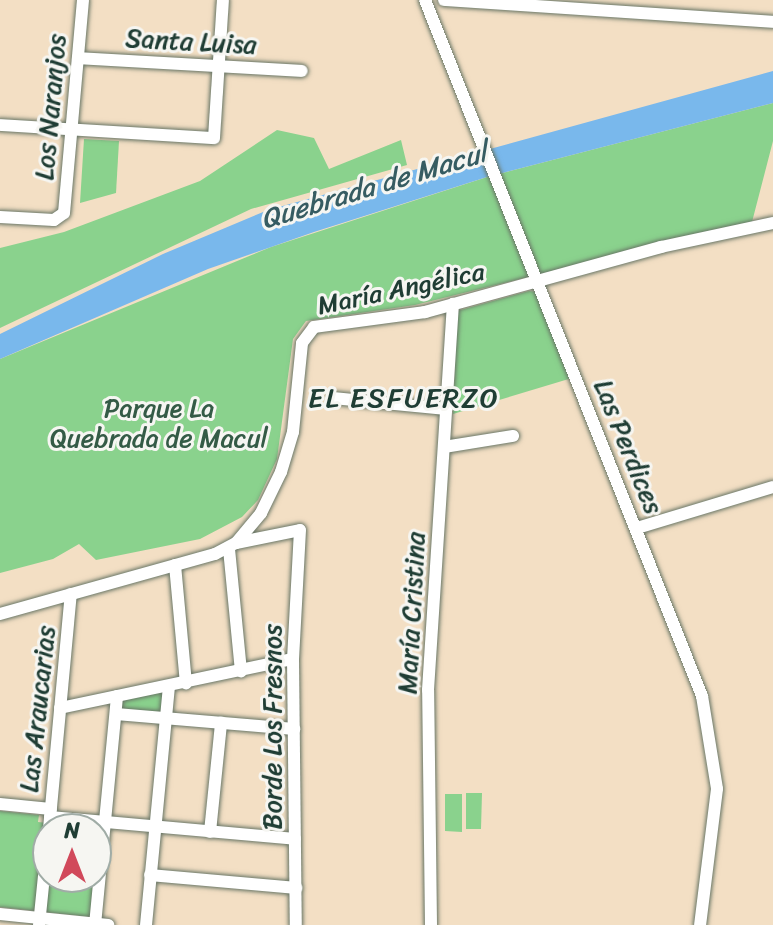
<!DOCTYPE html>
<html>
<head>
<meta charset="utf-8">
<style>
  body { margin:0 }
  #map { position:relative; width:773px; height:925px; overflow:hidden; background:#f3dfc4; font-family:Sriracha,sans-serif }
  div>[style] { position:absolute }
  .green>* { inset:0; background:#8ad28d }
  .water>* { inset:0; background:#79b8ec }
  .roads { filter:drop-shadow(0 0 2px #697666) drop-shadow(0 0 2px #697666) }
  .minor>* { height:12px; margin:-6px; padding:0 6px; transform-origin:6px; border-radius:6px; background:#fff }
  span { translate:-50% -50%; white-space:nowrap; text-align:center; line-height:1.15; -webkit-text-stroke:6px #f6f6f2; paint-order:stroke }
  .street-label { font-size:26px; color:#1f3d34 }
  .park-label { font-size:26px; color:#345b46 }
  .water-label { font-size:28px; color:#365c62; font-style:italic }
  .neighbourhood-label { font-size:28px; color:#1f3d34; letter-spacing:2px }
  .north { position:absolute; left:32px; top:813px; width:80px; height:80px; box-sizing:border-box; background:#f6f6f2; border:2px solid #a0aca6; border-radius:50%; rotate:0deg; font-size:22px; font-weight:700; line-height:32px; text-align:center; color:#1f3d34 }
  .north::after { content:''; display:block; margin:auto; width:28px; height:36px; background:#d1495b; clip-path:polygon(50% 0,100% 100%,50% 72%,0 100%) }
</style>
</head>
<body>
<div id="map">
  <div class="green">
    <div style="clip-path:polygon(773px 103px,773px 141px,752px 222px,415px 305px,306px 321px,293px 339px,277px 459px,258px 500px,242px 517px,200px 539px,96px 560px,79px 544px,53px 559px,0 573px,0 359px,271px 247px,487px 177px)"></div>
    <div style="clip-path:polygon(277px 130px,314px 138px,329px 169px,401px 140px,407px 165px,251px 209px,0 328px,0 248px,64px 232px,200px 181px)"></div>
    <div style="clip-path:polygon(84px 139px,119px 141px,116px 193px,80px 203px)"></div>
    <div style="clip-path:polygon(529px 291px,537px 292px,572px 378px,453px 414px,457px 311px)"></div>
    <div style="clip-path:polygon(164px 690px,164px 715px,118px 712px,119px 700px)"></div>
    <div style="clip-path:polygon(466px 793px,482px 793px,481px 829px,466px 829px)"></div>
    <div style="clip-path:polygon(445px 794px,462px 794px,462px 832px,445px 831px)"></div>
    <div style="clip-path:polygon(0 811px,39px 815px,38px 822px,99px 828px,96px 861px,96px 829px,48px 829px,48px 877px,94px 877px,90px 917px,0 907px)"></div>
  </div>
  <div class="water">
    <div style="clip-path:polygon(773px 71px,773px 103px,487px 177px,314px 232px,208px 269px,0 359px,0 334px,163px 254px,268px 210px)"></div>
  </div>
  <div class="roads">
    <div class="minor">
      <div style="left:425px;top:0;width:749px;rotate:68.3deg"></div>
      <div style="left:702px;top:696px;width:94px;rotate:80.8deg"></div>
      <div style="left:717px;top:789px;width:137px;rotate:97.1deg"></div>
      <div style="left:444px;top:0;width:330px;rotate:3.8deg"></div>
      <div style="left:78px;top:58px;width:224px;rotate:3.3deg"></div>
      <div style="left:0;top:125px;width:214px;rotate:3.5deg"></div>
      <div style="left:214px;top:138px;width:138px;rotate:-86.3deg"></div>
      <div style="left:0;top:217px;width:54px;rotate:3.2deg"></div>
      <div style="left:54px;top:220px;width:12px;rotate:-35deg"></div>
      <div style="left:64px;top:213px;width:214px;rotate:-84.9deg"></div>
      <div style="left:333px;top:398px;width:114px;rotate:5.6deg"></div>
      <div style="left:444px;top:447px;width:70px;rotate:-9.1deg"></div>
      <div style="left:637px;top:528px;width:142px;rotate:-16.8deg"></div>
      <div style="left:236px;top:543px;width:65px;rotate:-11.5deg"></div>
      <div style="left:300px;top:530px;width:129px;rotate:93.1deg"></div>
      <div style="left:293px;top:659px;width:266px;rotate:89.4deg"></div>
      <div style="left:229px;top:549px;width:123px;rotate:84.4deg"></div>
      <div style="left:175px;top:565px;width:119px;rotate:84.7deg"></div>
      <div style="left:0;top:614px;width:223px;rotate:-15.6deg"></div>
      <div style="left:215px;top:554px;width:24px;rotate:-28deg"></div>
      <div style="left:236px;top:543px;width:39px;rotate:-50deg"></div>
      <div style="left:261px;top:513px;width:46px;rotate:-64deg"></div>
      <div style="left:281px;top:472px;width:42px;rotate:-73.3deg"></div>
      <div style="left:293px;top:432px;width:89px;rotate:-84.2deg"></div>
      <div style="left:302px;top:343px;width:20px;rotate:-53deg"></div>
      <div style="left:314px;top:327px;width:112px;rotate:-7.7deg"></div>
      <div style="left:425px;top:312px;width:245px;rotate:-15.4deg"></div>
      <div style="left:661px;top:247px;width:115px;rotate:-12.1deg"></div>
      <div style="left:60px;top:708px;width:238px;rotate:-11.9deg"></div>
      <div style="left:116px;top:714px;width:179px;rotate:4.8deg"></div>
      <div style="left:0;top:804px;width:51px;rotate:5.6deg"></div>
      <div style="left:50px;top:817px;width:246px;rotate:5.1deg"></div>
      <div style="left:49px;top:829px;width:236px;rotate:-84.7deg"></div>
      <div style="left:210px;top:832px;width:110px;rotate:-84.2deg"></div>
      <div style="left:150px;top:875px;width:147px;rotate:5.1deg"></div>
      <div style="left:0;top:914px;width:109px;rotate:5.8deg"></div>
      <div style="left:39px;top:925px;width:89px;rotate:-84.2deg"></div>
      <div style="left:95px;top:925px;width:230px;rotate:-84.5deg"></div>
      <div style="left:146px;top:925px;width:240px;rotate:-84.5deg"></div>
      <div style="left:431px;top:925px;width:235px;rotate:-90.7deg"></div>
      <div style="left:428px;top:690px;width:387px;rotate:-86.3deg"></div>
    </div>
  </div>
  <div class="street-label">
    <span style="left:191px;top:42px;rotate:3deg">Santa Luisa</span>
    <span style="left:51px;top:107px;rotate:-85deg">Los Naranjos</span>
    <span style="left:401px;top:289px;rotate:-12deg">María Angélica</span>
    <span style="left:628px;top:447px;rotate:68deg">Las Perdices</span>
    <span style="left:412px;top:613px;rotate:-87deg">María Cristina</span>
    <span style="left:38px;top:709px;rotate:-84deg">Las Araucarias</span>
    <span style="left:273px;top:727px;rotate:-90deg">Borde Los Fresnos</span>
  </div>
  <div class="park-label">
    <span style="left:159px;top:424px">Parque La<br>Quebrada de Macul</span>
  </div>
  <div class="water-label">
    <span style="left:374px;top:186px;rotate:-17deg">Quebrada de Macul</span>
  </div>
  <div class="neighbourhood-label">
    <span style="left:404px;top:398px">EL ESFUERZO</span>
  </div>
  <div class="north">N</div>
</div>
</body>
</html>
